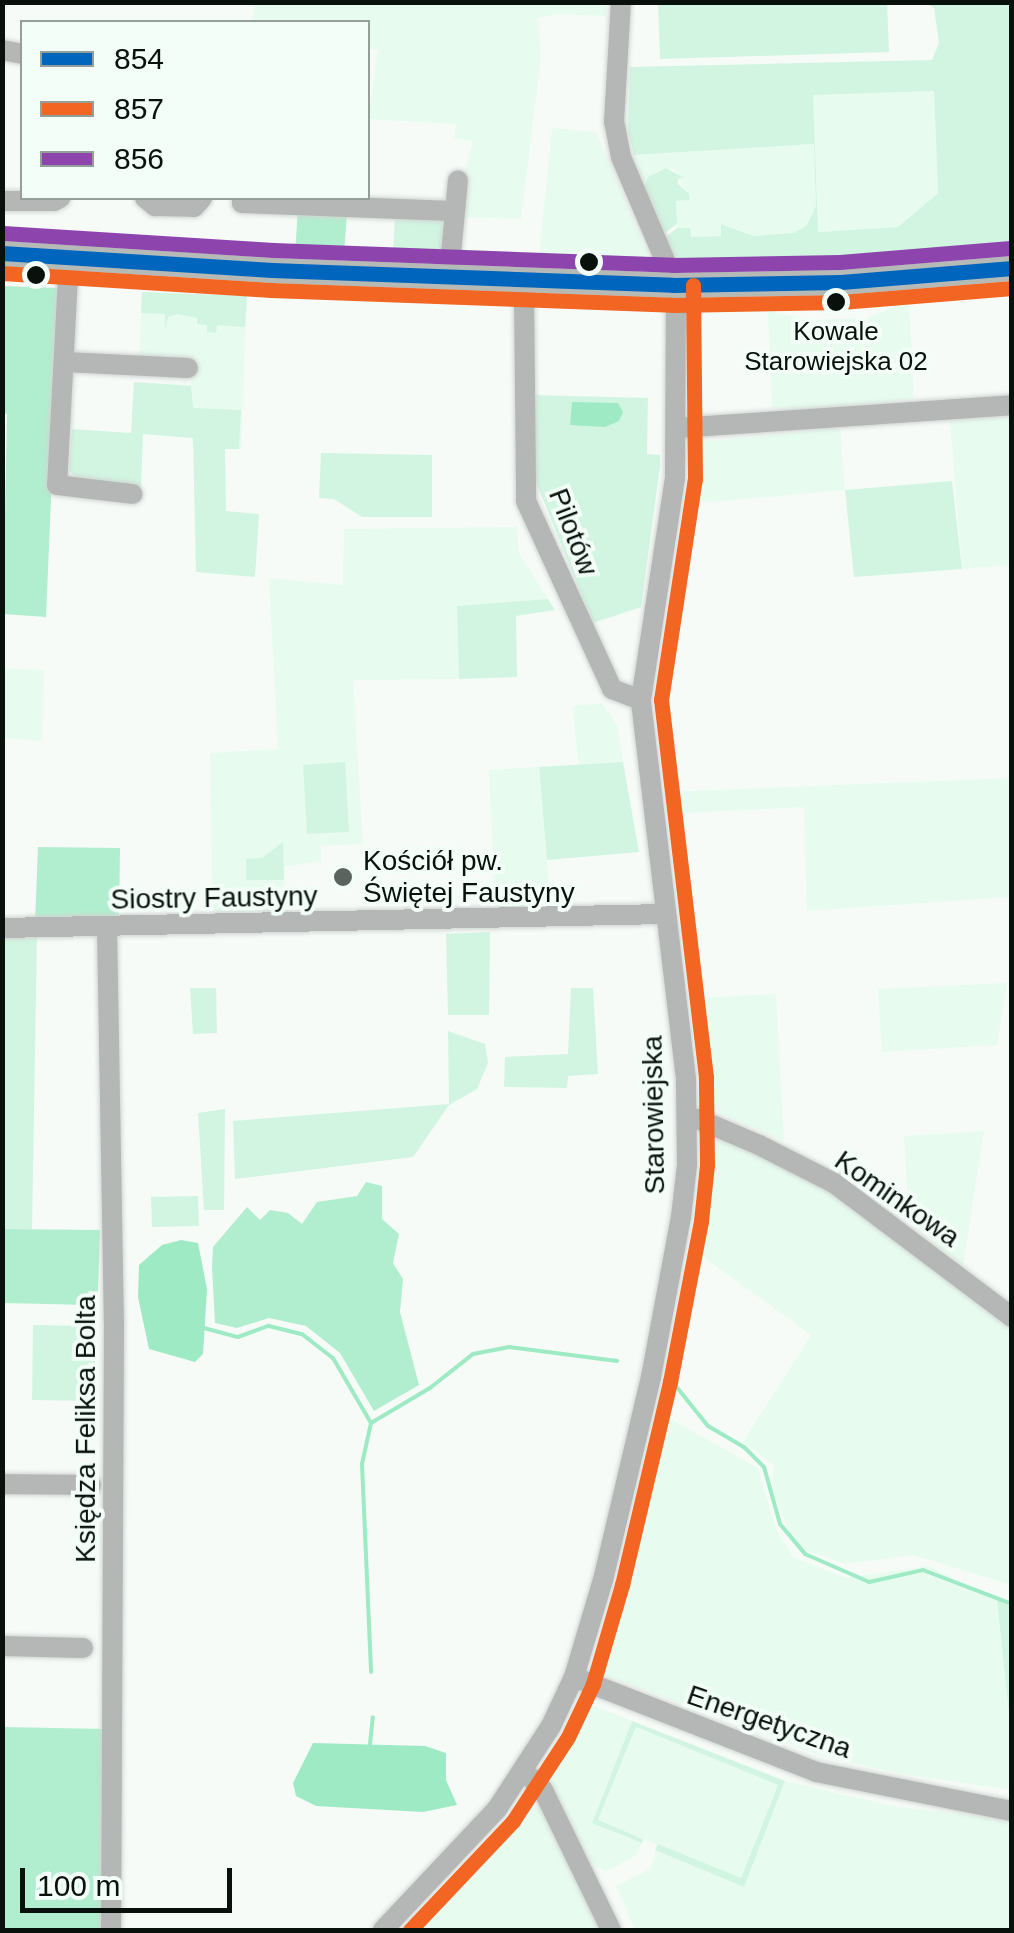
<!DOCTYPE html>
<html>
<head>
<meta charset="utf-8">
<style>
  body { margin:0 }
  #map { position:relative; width:1014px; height:1933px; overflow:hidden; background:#f6fbf8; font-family:Helvetica,sans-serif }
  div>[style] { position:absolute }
  .built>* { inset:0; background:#e7fcef }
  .green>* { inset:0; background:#d1f5e1 }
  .forest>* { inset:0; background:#b1eecf }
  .water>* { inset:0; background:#9eeac4 }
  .stream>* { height:4px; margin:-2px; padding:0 2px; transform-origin:2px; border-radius:2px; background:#9eeac4 }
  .roads { filter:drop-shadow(0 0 2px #d1d5d2) drop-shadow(0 0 2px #d1d5d2) }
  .minor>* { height:20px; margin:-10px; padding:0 10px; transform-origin:10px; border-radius:10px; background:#b4b7b5 }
  .major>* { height:25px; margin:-12.5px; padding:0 12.5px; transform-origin:12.5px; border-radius:12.5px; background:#b5bab7 }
  .bus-1>* { height:15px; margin:-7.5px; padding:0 7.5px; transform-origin:7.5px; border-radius:7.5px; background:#0065bd }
  .bus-2>* { height:15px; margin:-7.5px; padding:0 7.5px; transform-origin:7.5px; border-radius:7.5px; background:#f26522 }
  .bus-3>* { height:15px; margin:-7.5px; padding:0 7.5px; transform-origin:7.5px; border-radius:7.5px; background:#8e44ad }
  .dots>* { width:28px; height:28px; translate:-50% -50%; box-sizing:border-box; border:5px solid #f3fef8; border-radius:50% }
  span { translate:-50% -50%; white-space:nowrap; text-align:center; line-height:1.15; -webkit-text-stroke:8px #f3fef8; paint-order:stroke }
  .bus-label { font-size:26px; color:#08110c }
  .street-label { font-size:28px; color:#08110c }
  .poi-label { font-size:28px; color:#08110c }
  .left { translate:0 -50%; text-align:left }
  .frame { position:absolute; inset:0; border:5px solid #08110c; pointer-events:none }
  .legend { position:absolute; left:20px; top:20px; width:350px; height:180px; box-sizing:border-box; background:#f3fef8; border:2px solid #959f9a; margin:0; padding:12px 18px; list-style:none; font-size:30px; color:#08110c }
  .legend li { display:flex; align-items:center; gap:20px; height:50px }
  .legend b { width:50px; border:2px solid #959f9a }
  .scale { position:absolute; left:20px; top:1868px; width:212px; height:45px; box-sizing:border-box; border:5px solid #08110c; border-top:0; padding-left:12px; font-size:30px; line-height:35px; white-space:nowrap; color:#08110c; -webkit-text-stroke:8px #f3fef8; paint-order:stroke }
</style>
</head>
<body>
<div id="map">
  <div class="built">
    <div style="clip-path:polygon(255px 3px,607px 3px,606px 16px,557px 14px,538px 18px,541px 57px,521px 219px,460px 217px,463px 178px,473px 141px,454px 138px,456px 124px,368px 119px,378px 50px,368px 48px,368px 22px,252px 22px)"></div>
    <div style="clip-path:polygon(934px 91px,938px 193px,898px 227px,817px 232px,816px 210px,807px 225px,794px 233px,753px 236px,722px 224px,722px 236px,690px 237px,690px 228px,677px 228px,676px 201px,689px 200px,674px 169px,657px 171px,645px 186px,634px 155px,814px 144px,812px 95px)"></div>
    <div style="clip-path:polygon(552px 128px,596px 132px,649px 257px,645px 265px,595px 257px,594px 253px,539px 258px)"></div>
    <div style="clip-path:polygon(142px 292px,247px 296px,241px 449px,193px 447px,192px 438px,132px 433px,134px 382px,191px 385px,190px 362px,139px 359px)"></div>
    <div style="clip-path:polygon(909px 300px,914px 399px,791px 411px,790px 407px,772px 408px,768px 311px,811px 320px,867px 318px)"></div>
    <div style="clip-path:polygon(1011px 417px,1011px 565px,962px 569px,950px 420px)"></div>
    <div style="clip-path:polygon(840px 428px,845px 490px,689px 504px,688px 456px,695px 455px,700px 442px)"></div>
    <div style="clip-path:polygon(517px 527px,519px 553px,548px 599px,457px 607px,459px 679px,353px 680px,363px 844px,321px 846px,321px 861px,284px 867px,286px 918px,224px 919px,212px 907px,210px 753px,278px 749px,269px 578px,343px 585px,344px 529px)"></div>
    <div style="clip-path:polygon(2px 668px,44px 670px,42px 741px,3px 738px)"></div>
    <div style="clip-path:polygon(602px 703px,617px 725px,623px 762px,578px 764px,573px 706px)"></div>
    <div style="clip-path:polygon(539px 767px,551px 911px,495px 913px,489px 770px)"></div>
    <div style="clip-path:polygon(1011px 778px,1011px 897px,807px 911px,804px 807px,669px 814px,666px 792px)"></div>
    <div style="clip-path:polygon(1007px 983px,997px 1045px,882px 1052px,878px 989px)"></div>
    <div style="clip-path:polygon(776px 994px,784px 1141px,718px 1112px,703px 1093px,695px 998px)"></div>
    <div style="clip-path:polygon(984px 1131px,963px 1266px,909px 1223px,904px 1136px)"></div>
    <div style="clip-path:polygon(722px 1137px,837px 1193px,1011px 1330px,1011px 1585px,913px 1555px,845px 1564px,807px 1551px,793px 1540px,772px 1490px,774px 1465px,743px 1442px,811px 1335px,691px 1248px,703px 1147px)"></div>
    <div style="clip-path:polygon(659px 1412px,758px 1468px,776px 1529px,793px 1557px,846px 1578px,928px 1566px,997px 1600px,1011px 1733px,1011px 1790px,902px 1774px,822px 1756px,605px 1675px,597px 1664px)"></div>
    <div style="clip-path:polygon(582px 1701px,632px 1721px,592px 1822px,642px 1843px,637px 1855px,605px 1872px,584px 1857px,544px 1774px)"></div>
    <div style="clip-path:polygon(636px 1727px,778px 1785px,741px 1878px,598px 1821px)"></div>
    <div style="clip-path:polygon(785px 1781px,893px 1806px,985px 1817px,1011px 1825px,1011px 1930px,635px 1930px,616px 1886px,650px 1869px,657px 1851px,744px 1886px)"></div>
    <div style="clip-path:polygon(528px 1801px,542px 1811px,599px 1930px,407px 1930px,516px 1822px)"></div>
  </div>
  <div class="green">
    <div style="clip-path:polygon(658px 3px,887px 3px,889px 52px,660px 59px)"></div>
    <div style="clip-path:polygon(evenodd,926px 3px,1011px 3px,1011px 251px,710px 265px,709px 269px,690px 269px,678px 262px,666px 237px,677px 228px,690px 228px,691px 237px,721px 236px,721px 224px,753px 236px,794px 233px,807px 225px,816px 206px,814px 144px,634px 155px,628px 131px,630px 67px,932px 60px,939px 43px,934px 8px,926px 3px,934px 91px,938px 193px,898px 227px,818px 232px,813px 95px,934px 91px)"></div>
    <div style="clip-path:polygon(666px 168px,684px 178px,678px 178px,678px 184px,689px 194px,689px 200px,676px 201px,677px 224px,665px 233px,645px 186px,648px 177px)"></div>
    <div style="clip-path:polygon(395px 214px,444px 217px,442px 258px,393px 256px)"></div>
    <div style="clip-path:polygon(142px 292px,247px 296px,245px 327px,217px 325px,216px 333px,207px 332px,207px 325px,197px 324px,197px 318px,177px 314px,168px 317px,165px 330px,165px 314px,141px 313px)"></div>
    <div style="clip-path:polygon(134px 382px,191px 386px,193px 408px,241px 410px,239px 449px,225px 449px,226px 511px,259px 514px,255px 577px,196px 572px,193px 438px,143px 434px,141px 487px,80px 482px,69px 470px,72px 429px,131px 433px)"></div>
    <div style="clip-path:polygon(532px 395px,648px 398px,647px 454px,660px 455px,660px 466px,641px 607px,593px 623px,534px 477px)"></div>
    <div style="clip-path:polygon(321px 453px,432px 455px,432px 517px,362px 517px,334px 499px,319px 498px)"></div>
    <div style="clip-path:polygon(952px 481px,962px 569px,854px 577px,845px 490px)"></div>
    <div style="clip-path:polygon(548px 599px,555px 610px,516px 616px,517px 677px,459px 679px,457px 606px)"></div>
    <div style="clip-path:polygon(345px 762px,349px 832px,307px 834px,303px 765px)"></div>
    <div style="clip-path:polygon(623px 762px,639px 852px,547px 860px,539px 767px)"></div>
    <div style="clip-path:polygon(283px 842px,284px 880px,246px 880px,246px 859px,262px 858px)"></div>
    <div style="clip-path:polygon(490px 932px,489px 1015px,448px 1015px,446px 934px)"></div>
    <div style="clip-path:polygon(11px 933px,37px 934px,32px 1229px,3px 1229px,2px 940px)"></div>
    <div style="clip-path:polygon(190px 988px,216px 988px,217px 1033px,193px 1034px)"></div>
    <div style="clip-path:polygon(571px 988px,593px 988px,598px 1074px,568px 1076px,567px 1088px,504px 1087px,505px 1057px,568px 1054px)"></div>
    <div style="clip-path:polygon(448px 1031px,485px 1044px,488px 1063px,477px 1089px,449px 1105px,413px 1157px,235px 1179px,233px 1121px,449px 1104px)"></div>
    <div style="clip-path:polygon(225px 1109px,224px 1210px,204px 1210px,198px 1113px)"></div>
    <div style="clip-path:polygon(198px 1196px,199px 1226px,152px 1227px,151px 1197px)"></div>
    <div style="clip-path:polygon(33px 1325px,87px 1326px,96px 1336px,93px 1401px,32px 1400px)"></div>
    <div style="clip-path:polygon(997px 1600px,1011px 1606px,1011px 1733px)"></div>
    <div style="clip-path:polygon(632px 1721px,785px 1781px,744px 1887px,655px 1850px,658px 1844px,741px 1878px,778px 1785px,636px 1727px,598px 1820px,643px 1839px,642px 1843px,592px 1823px)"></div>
  </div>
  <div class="forest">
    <div style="clip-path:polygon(298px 210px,347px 212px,344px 254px,295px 253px)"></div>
    <div style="clip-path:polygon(3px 286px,60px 288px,46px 617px,3px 614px,7px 414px,2px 413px)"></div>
    <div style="clip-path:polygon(38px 847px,120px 848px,119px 921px,35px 923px)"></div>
    <div style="clip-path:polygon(366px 1182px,382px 1186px,382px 1219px,399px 1234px,393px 1263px,403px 1279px,400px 1312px,419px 1385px,374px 1411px,340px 1353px,306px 1326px,269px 1318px,237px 1328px,215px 1323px,212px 1267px,213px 1247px,247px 1207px,260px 1220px,270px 1210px,288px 1213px,302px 1224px,317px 1202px,357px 1196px)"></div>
    <div style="clip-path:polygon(3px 1229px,100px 1230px,98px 1293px,88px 1305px,3px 1303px)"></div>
    <div style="clip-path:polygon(3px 1727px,107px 1729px,107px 1930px,3px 1930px)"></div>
  </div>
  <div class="water">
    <div style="clip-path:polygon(572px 402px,618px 403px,623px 412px,619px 421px,605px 427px,570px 425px)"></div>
    <div style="clip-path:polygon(181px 1240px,198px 1243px,207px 1289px,203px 1354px,195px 1362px,149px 1349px,138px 1297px,139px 1265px,162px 1245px)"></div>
    <div style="clip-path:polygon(313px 1743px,425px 1746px,446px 1753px,446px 1780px,457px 1805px,423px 1812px,316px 1806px,296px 1796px,293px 1783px)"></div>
  </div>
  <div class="stream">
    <div style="left:204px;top:1328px;width:35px;rotate:15deg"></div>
    <div style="left:238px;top:1337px;width:33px;rotate:-20deg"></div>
    <div style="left:269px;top:1326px;width:34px;rotate:14deg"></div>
    <div style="left:302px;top:1334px;width:39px;rotate:38deg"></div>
    <div style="left:333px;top:1358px;width:75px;rotate:59.7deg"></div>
    <div style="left:371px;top:1423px;width:42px;rotate:102.4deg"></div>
    <div style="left:362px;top:1464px;width:208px;rotate:87.5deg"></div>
    <div style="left:667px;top:1375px;width:65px;rotate:51.2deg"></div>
    <div style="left:708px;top:1426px;width:42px;rotate:30.3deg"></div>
    <div style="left:744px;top:1447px;width:28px;rotate:45deg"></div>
    <div style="left:764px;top:1467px;width:59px;rotate:74.3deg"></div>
    <div style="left:780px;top:1524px;width:39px;rotate:50deg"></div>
    <div style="left:805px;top:1554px;width:70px;rotate:23.6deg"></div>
    <div style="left:869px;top:1582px;width:55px;rotate:-12.5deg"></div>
    <div style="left:923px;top:1570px;width:95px;rotate:20.9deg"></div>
    <div style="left:371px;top:1423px;width:69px;rotate:-30.7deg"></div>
    <div style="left:430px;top:1388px;width:55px;rotate:-38.3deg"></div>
    <div style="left:473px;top:1354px;width:37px;rotate:-11deg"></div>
    <div style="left:509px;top:1347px;width:109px;rotate:7.4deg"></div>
    <div style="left:370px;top:1744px;width:27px;rotate:-84deg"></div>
  </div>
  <div class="roads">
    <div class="minor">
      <div style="left:2px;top:50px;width:20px;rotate:11deg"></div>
      <div style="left:145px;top:198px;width:13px;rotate:39deg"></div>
      <div style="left:155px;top:206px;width:39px;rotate:1deg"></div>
      <div style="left:194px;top:207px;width:12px;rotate:-48deg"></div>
      <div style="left:242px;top:198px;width:5px;rotate:90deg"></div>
      <div style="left:242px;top:203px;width:211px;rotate:2.2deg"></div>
      <div style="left:2px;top:201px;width:52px"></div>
      <div style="left:54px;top:201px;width:7px;rotate:-27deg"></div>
      <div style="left:69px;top:257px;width:228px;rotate:93deg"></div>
      <div style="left:57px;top:485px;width:76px;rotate:6.8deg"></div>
      <div style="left:449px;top:275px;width:95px;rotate:-84.6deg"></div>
      <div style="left:524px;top:294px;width:207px;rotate:89.4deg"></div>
      <div style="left:526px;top:501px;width:207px;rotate:65.4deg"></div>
      <div style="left:612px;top:689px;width:31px;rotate:21deg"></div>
      <div style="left:65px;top:362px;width:123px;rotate:2.8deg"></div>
      <div style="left:677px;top:428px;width:336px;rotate:-3.9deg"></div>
      <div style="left:107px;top:927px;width:396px;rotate:89deg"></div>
      <div style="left:114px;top:1323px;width:607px;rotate:90.28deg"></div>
      <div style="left:2px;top:928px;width:664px;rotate:-1.21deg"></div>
      <div style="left:687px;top:1119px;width:11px"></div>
      <div style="left:698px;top:1119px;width:66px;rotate:23.1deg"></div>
      <div style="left:759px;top:1145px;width:84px;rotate:26.9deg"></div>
      <div style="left:834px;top:1183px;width:223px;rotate:37deg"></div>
      <div style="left:2px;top:1484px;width:89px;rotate:0.6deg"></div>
      <div style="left:2px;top:1646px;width:81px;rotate:1.4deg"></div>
      <div style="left:574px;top:1677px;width:260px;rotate:21.4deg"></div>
      <div style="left:816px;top:1772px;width:200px;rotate:11.3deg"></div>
      <div style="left:524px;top:1771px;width:27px;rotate:45deg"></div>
      <div style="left:543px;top:1790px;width:156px;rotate:64.1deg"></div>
      <div style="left:383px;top:1930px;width:166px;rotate:-46.7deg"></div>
      <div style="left:497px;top:1809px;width:99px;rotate:-57deg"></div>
      <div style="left:551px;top:1726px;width:54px;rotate:-64.9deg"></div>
      <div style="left:574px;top:1677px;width:101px;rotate:-73.4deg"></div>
      <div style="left:603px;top:1580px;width:209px;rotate:-76.7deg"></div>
      <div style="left:651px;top:1377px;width:163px;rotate:-79.4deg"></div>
      <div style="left:681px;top:1217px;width:52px;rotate:-83.4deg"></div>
      <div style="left:687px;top:1165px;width:86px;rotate:-90.7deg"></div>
      <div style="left:686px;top:1079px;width:382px;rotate:-96.8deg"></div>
      <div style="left:641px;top:700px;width:225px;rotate:-81.3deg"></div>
      <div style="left:675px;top:478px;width:179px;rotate:-89.7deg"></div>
      <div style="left:676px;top:299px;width:28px;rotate:-103deg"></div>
      <div style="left:670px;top:272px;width:125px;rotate:-113.1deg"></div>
      <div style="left:621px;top:157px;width:36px;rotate:-101deg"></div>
      <div style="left:614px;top:122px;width:120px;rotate:-86.7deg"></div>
    </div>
    <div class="major">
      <div style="left:2px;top:253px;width:271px;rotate:3.6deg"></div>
      <div style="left:272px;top:270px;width:401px;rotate:2.1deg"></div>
      <div style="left:673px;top:285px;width:168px;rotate:-1deg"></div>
      <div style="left:841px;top:282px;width:172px;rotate:-4.7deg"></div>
    </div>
  </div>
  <div class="bus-1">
    <div style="left:2px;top:253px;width:271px;rotate:3.6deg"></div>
    <div style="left:272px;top:270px;width:401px;rotate:2.1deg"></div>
    <div style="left:673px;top:285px;width:168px;rotate:-1deg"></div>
    <div style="left:841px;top:282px;width:172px;rotate:-4.7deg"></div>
  </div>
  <div class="bus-2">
    <div style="left:2px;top:273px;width:270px;rotate:3.6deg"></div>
    <div style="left:271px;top:290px;width:401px;rotate:2.1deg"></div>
    <div style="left:672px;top:305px;width:169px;rotate:-1deg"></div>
    <div style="left:841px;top:302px;width:172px;rotate:-4.7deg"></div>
    <div style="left:410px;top:1930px;width:150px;rotate:-46.6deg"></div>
    <div style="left:513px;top:1821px;width:100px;rotate:-56.8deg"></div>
    <div style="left:568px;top:1737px;width:59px;rotate:-64.7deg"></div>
    <div style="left:593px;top:1684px;width:103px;rotate:-73.7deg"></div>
    <div style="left:622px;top:1585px;width:209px;rotate:-76.7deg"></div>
    <div style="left:670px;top:1382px;width:164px;rotate:-79.1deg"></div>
    <div style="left:701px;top:1221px;width:56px;rotate:-83.9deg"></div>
    <div style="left:707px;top:1165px;width:88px;rotate:-90.7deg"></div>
    <div style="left:706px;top:1077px;width:380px;rotate:-96.8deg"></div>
    <div style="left:661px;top:700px;width:224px;rotate:-81.3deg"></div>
    <div style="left:695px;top:479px;width:194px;rotate:-90.6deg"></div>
  </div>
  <div class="bus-3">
    <div style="left:3px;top:233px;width:271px;rotate:3.6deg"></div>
    <div style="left:273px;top:250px;width:400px;rotate:2.1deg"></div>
    <div style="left:673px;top:265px;width:167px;rotate:-1deg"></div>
    <div style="left:840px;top:262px;width:171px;rotate:-4.7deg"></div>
  </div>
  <div class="dots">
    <div style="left:589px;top:262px;background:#08110c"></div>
    <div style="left:36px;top:275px;background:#08110c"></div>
    <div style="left:836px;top:302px;background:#08110c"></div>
    <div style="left:343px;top:877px;background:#5b635f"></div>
  </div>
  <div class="bus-label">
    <span style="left:836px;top:347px">Kowale<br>Starowiejska 02</span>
  </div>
  <div class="street-label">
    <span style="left:573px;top:532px;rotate:69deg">Pilotów</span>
    <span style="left:214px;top:898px;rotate:-1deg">Siostry Faustyny</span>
    <span style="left:654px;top:1115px;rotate:-91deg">Starowiejska</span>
    <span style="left:897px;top:1199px;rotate:35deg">Kominkowa</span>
    <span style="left:86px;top:1429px;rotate:-90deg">Księdza Feliksa Bolta</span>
    <span style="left:769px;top:1722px;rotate:19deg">Energetyczna</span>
  </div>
  <div class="poi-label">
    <span class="left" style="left:363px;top:877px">Kościół pw.<br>Świętej Faustyny</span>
  </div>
  <div class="frame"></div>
  <ul class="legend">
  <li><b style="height:12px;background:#0065bd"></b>854</li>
  <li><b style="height:12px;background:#f26522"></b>857</li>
  <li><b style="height:12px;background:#8e44ad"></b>856</li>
  </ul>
  <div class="scale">100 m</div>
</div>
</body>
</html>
